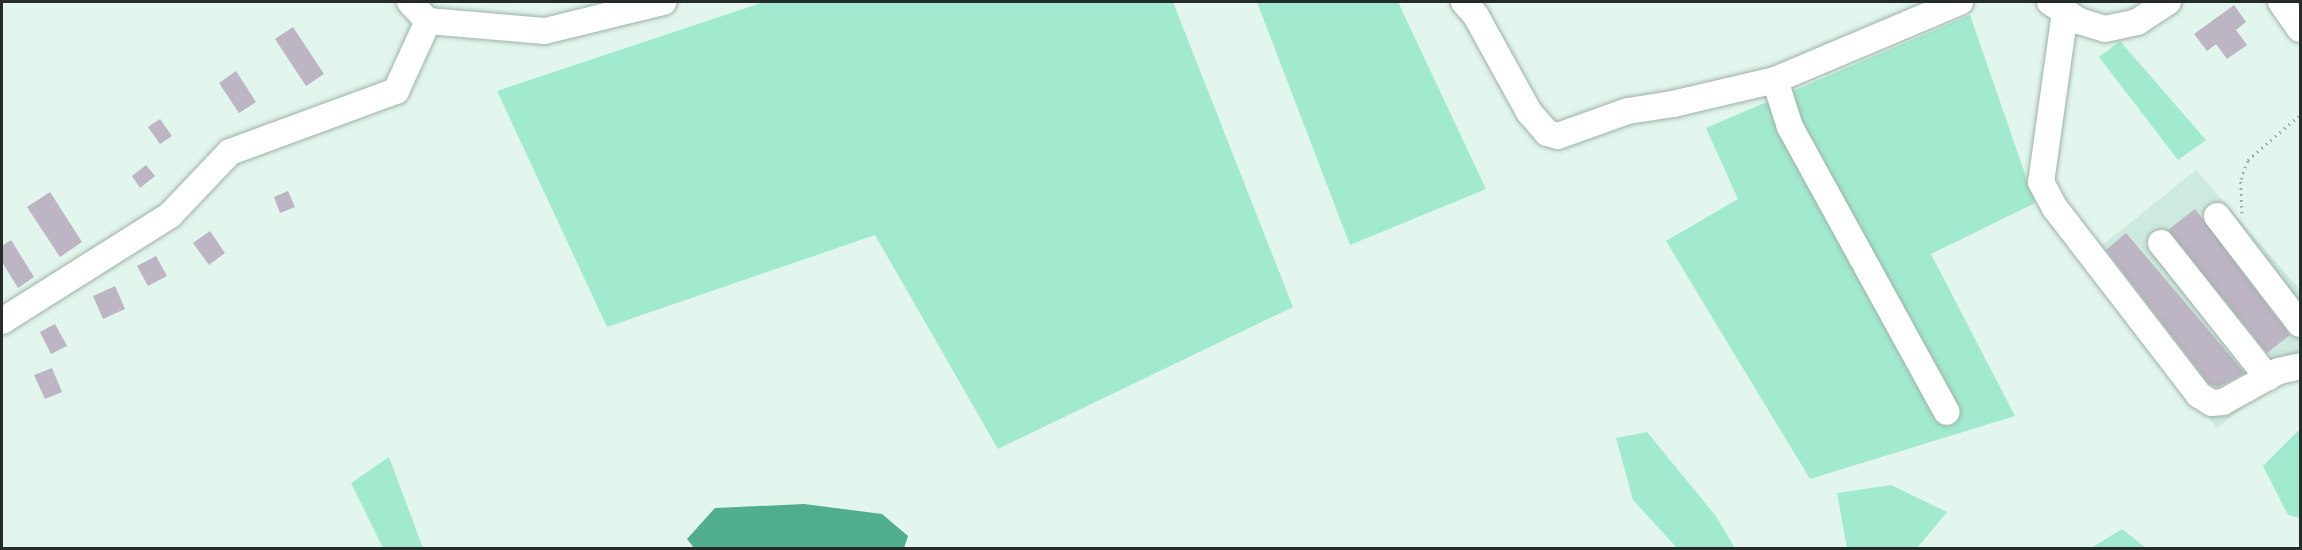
<!DOCTYPE html>
<html>
<head>
<meta charset="utf-8">
<style>
  body { margin:0 }
  #map { position:relative; width:2302px; height:550px; overflow:hidden; background:#e2f6ed; font-family:"DejaVu Sans",sans-serif }
  div>[style] { position:absolute }
  .built>* { inset:0; background:#cee9dd }
  .green>* { inset:0; background:#a2eacd }
  .water>* { inset:0; background:#50ad8d }
  .building>* { inset:0; background:#bdb4c4 }
  .path>* { height:3px; margin-top:-1.5px; transform-origin:0; background:repeating-linear-gradient(90deg,#9baaa3 0 1.5px,transparent 0 6px) }
  .roads { filter:drop-shadow(0 0 2px #9eb1a9) drop-shadow(0 0 2px #9eb1a9) }
  .minor>* { height:26px; margin:-13px; padding:0 13px; transform-origin:13px; border-radius:13px; background:#fff }
  span { translate:-50% -50%; white-space:nowrap; text-align:center; line-height:1.15; -webkit-text-stroke:5px #e2f6ed; paint-order:stroke }
  .frame { position:absolute; inset:0; border:3px solid #242b28; pointer-events:none }
</style>
</head>
<body>
<div id="map">
  <div class="built">
    <div style="clip-path:polygon(2196px 170px,2300px 290px,2300px 361px,2217px 428px,2083px 261px)"></div>
  </div>
  <div class="green">
    <div style="clip-path:polygon(764px 2px,1173px 2px,1293px 307px,998px 449px,875px 235px,607px 327px,497px 91px)"></div>
    <div style="clip-path:polygon(1257px 2px,1398px 2px,1486px 189px,1350px 245px)"></div>
    <div style="clip-path:polygon(1970px 15px,2035px 203px,1931px 254px,2015px 416px,1810px 479px,1666px 241px,1738px 199px,1706px 128px)"></div>
    <div style="clip-path:polygon(2120px 41px,2206px 140px,2178px 160px,2099px 57px)"></div>
    <div style="clip-path:polygon(2300px 429px,2300px 518px,2288px 515px,2263px 466px)"></div>
    <div style="clip-path:polygon(1647px 432px,1715px 515px,1735px 548px,1677px 548px,1633px 500px,1616px 438px)"></div>
    <div style="clip-path:polygon(389px 457px,423px 548px,383px 548px,351px 483px)"></div>
    <div style="clip-path:polygon(1891px 485px,1947px 512px,1917px 548px,1847px 548px,1837px 493px)"></div>
    <div style="clip-path:polygon(2122px 529px,2146px 548px,2091px 548px)"></div>
  </div>
  <div class="water">
    <div style="clip-path:polygon(804px 504px,882px 514px,908px 536px,904px 548px,694px 548px,687px 539px,715px 508px)"></div>
  </div>
  <div class="building">
    <div style="clip-path:polygon(2234px 5px,2246px 22px,2236px 30px,2247px 45px,2227px 59px,2216px 44px,2207px 51px,2194px 34px)"></div>
    <div style="clip-path:polygon(293px 27px,324px 74px,306px 86px,275px 39px)"></div>
    <div style="clip-path:polygon(236px 71px,256px 102px,239px 113px,219px 83px)"></div>
    <div style="clip-path:polygon(160px 119px,172px 136px,160px 144px,148px 127px)"></div>
    <div style="clip-path:polygon(146px 165px,155px 176px,140px 188px,132px 176px)"></div>
    <div style="clip-path:polygon(288px 191px,295px 207px,280px 213px,274px 197px)"></div>
    <div style="clip-path:polygon(50px 192px,82px 242px,60px 257px,27px 207px)"></div>
    <div style="clip-path:polygon(2195px 209px,2290px 335px,2267px 353px,2168px 230px)"></div>
    <div style="clip-path:polygon(210px 231px,225px 253px,209px 265px,193px 243px)"></div>
    <div style="clip-path:polygon(2126px 233px,2238px 365px,2245px 373px,2218px 387px,2209px 384px,2106px 250px)"></div>
    <div style="clip-path:polygon(11px 240px,34px 277px,18px 288px,2px 262px,2px 246px)"></div>
    <div style="clip-path:polygon(156px 256px,167px 276px,148px 286px,137px 266px)"></div>
    <div style="clip-path:polygon(115px 286px,125px 309px,103px 319px,93px 296px)"></div>
    <div style="clip-path:polygon(55px 324px,67px 346px,51px 354px,40px 332px)"></div>
    <div style="clip-path:polygon(52px 368px,62px 392px,45px 399px,34px 375px)"></div>
  </div>
  <div class="path">
    <div style="left:2242px;top:213px;width:34px;rotate:-92deg"></div>
    <div style="left:2241px;top:179px;width:20px;rotate:-70deg"></div>
    <div style="left:2248px;top:160px;width:69px;rotate:-40.9deg"></div>
  </div>
  <div class="roads">
    <div class="minor">
      <div style="left:410px;top:2px;width:26px;rotate:47deg"></div>
      <div style="left:1464px;top:2px;width:18px;rotate:49deg"></div>
      <div style="left:1476px;top:16px;width:110px;rotate:61.1deg"></div>
      <div style="left:1529px;top:112px;width:28px;rotate:49deg"></div>
      <div style="left:1547px;top:133px;width:11px;rotate:15deg"></div>
      <div style="left:1558px;top:136px;width:74px;rotate:-19.7deg"></div>
      <div style="left:1628px;top:111px;width:46px;rotate:-8.8deg"></div>
      <div style="left:1673px;top:104px;width:105px;rotate:-13.2deg"></div>
      <div style="left:1775px;top:80px;width:201px;rotate:-22.9deg"></div>
      <div style="left:2050px;top:2px;width:35px;rotate:33deg"></div>
      <div style="left:2079px;top:21px;width:27px;rotate:17deg"></div>
      <div style="left:2105px;top:29px;width:33px;rotate:-12deg"></div>
      <div style="left:2137px;top:22px;width:37px;rotate:-33deg"></div>
      <div style="left:2281px;top:2px;width:33px;rotate:55deg"></div>
      <div style="left:2065px;top:12px;width:172px;rotate:98deg"></div>
      <div style="left:2041px;top:182px;width:30px;rotate:62deg"></div>
      <div style="left:2055px;top:208px;width:236px;rotate:52.4deg"></div>
      <div style="left:2199px;top:395px;width:15px;rotate:32deg"></div>
      <div style="left:2212px;top:403px;width:11px;rotate:-5deg"></div>
      <div style="left:2223px;top:402px;width:64px;rotate:-29deg"></div>
      <div style="left:2279px;top:371px;width:22px;rotate:-13deg"></div>
      <div style="left:1775px;top:80px;width:49px;rotate:72.3deg"></div>
      <div style="left:1790px;top:127px;width:325px;rotate:61.2deg"></div>
      <div style="left:2217px;top:216px;width:136px;rotate:52.5deg"></div>
      <div style="left:2161px;top:243px;width:172px;rotate:51.6deg"></div>
      <div style="left:2px;top:321px;width:199px;rotate:-32.2deg"></div>
      <div style="left:170px;top:215px;width:87px;rotate:-46.4deg"></div>
      <div style="left:230px;top:152px;width:177px;rotate:-20.2deg"></div>
      <div style="left:396px;top:91px;width:77px;rotate:-65.4deg"></div>
      <div style="left:428px;top:21px;width:117px;rotate:4.9deg"></div>
      <div style="left:545px;top:31px;width:122px;rotate:-13.8deg"></div>
    </div>
  </div>
  <div class="frame"></div>
</div>
</body>
</html>
